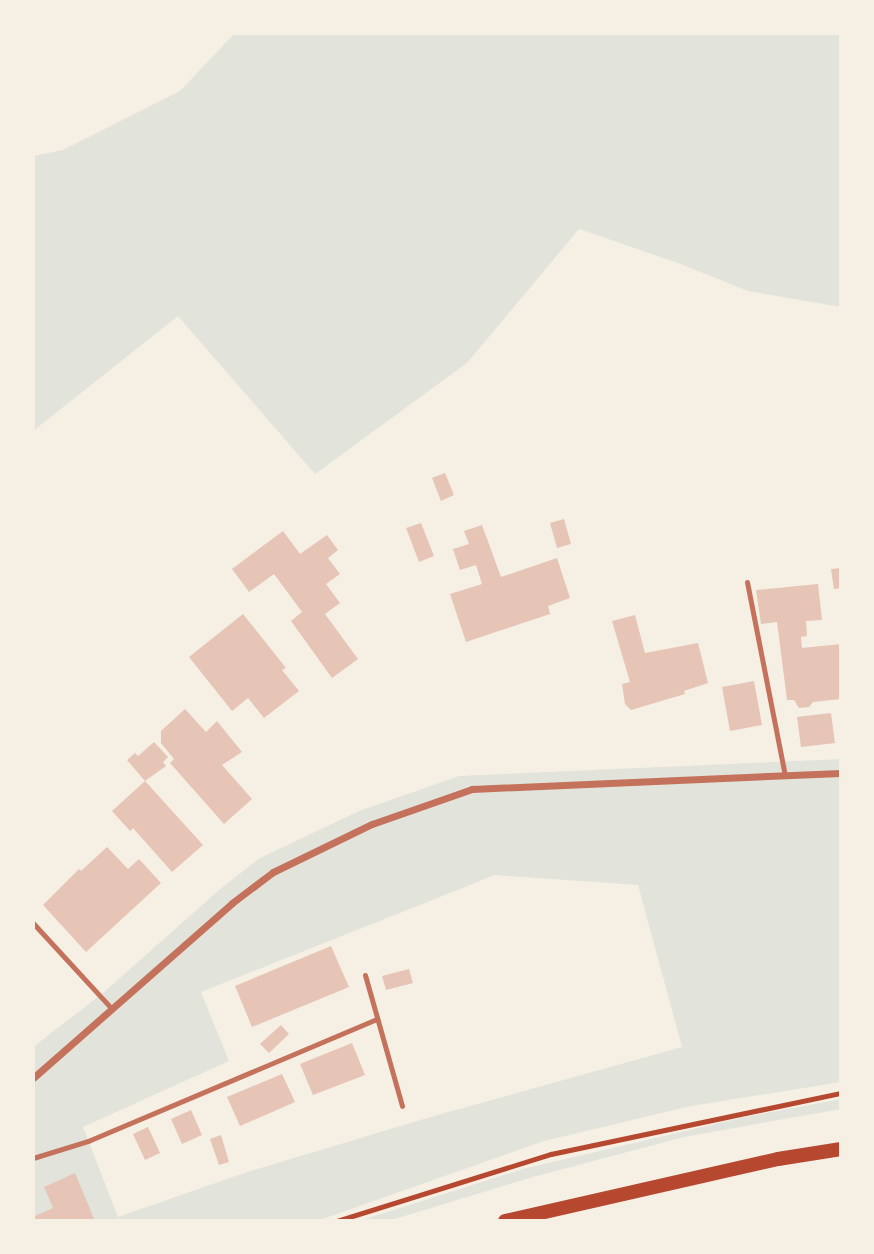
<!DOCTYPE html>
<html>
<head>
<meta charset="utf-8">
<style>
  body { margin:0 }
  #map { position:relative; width:874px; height:1254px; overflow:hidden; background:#f6efe4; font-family:Barlow,sans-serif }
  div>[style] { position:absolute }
  .green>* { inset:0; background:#e2e4dc }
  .building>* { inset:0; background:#e6c5b7 }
  .path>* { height:4.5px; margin:-2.25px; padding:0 2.25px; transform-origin:2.25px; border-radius:2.25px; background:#b5482f }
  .service>* { height:5px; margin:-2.5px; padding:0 2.5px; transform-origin:2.5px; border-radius:2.5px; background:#c5725c }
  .minor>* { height:7px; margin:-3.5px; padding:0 3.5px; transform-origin:3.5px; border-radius:3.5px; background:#c5725c }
  .secondary>* { height:14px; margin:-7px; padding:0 7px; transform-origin:7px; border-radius:7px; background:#b5482f }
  span { translate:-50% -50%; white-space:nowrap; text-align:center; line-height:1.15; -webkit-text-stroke:7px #f6efe4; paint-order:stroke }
  .frame { position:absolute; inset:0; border:35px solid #f6efe4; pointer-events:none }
</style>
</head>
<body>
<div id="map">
  <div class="green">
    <div style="clip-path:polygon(235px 33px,841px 33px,841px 307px,748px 291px,678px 263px,579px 229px,467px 363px,315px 474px,178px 316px,33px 431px,33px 156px,63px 150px,180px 91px)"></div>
    <div style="clip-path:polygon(evenodd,841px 759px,841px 1082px,691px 1106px,544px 1141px,317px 1221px,33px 1221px,33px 1047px,103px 993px,219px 890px,260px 858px,359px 811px,459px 776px,841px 759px,495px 875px,638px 885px,682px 1047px,427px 1118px,247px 1172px,118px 1217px,83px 1127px,229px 1061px,201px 992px,495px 875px)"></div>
    <div style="clip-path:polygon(841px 1099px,841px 1109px,684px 1137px,533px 1177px,388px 1221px,359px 1221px,523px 1169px,745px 1117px)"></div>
  </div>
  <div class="building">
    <div style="clip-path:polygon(445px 473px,454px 495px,441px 501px,432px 478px)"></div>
    <div style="clip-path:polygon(564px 519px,571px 544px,557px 548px,550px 523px)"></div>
    <div style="clip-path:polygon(421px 523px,434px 556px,419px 562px,406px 528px)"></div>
    <div style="clip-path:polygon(482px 525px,501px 577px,557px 558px,570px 598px,548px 606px,550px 614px,466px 642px,450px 594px,482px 584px,476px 565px,460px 570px,453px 549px,469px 544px,464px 531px)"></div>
    <div style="clip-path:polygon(283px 531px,300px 554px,327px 535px,338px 550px,328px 558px,340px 574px,326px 584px,340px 603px,325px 614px,358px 659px,332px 678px,291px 621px,302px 612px,274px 574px,249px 592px,232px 569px)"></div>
    <div style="clip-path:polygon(841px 568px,841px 588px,834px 589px,831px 569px)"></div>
    <div style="clip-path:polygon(818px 584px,822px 620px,806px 621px,807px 636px,801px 637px,802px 648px,841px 644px,841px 699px,813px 702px,809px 707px,799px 708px,794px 700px,787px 700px,777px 622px,761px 624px,756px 590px)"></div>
    <div style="clip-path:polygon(243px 614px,286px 668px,282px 670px,299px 691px,264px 718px,248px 698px,232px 711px,189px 657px)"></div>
    <div style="clip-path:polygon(635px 615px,645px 653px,698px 643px,708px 683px,684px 691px,685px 694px,631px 710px,625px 704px,622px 684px,630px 682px,612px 621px)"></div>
    <div style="clip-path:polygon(754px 681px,762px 725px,730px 731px,722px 687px)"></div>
    <div style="clip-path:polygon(185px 709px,206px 732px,217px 721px,242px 752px,222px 765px,252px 799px,224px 824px,170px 763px,174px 759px,161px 743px,161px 731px)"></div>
    <div style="clip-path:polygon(831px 713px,835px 743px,801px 747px,797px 717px)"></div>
    <div style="clip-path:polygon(154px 742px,168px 757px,163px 762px,166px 766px,145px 781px,127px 760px,135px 753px,138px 756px)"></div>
    <div style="clip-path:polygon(145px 781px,203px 845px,172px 872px,133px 828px,130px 831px,112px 811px)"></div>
    <div style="clip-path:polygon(107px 847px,128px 869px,139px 859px,161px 883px,86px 952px,43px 905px,79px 869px,81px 871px)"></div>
    <div style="clip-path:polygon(331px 946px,349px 987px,252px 1027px,235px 986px)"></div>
    <div style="clip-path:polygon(409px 969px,413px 983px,386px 990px,382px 976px)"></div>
    <div style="clip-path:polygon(281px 1025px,289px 1034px,269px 1053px,260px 1044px)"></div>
    <div style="clip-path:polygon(352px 1043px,365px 1075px,313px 1095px,300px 1064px)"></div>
    <div style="clip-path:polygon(282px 1074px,295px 1102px,240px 1126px,227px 1097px)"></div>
    <div style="clip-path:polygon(191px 1110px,202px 1135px,182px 1144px,171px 1119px)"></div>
    <div style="clip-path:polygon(148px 1127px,160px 1153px,145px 1160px,133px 1134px)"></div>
    <div style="clip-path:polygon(221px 1135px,229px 1162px,219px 1165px,210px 1139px)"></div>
    <div style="clip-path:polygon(75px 1173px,95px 1221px,33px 1221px,33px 1217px,53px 1208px,44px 1187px)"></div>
  </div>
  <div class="path">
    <div style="left:337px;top:1221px;width:224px;rotate:-17.4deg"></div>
    <div style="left:551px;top:1154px;width:296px;rotate:-11.9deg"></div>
  </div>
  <div class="service">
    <div style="left:747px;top:582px;width:197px;rotate:78.9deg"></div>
    <div style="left:33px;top:923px;width:117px;rotate:47.4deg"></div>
    <div style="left:365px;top:975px;width:136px;rotate:74.2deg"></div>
    <div style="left:33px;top:1158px;width:58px;rotate:-17.2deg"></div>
    <div style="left:88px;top:1141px;width:314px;rotate:-22.9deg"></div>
  </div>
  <div class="minor">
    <div style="left:33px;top:1078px;width:265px;rotate:-41.3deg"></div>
    <div style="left:232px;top:903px;width:51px;rotate:-37.1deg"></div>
    <div style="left:273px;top:872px;width:110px;rotate:-25.9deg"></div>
    <div style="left:372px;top:824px;width:106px;rotate:-19.3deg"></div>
    <div style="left:472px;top:789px;width:369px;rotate:-2.5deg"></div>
  </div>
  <div class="secondary">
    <div style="left:505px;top:1221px;width:280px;rotate:-12.8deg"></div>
    <div style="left:778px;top:1159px;width:64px;rotate:-9deg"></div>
  </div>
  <div class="frame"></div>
</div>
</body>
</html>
